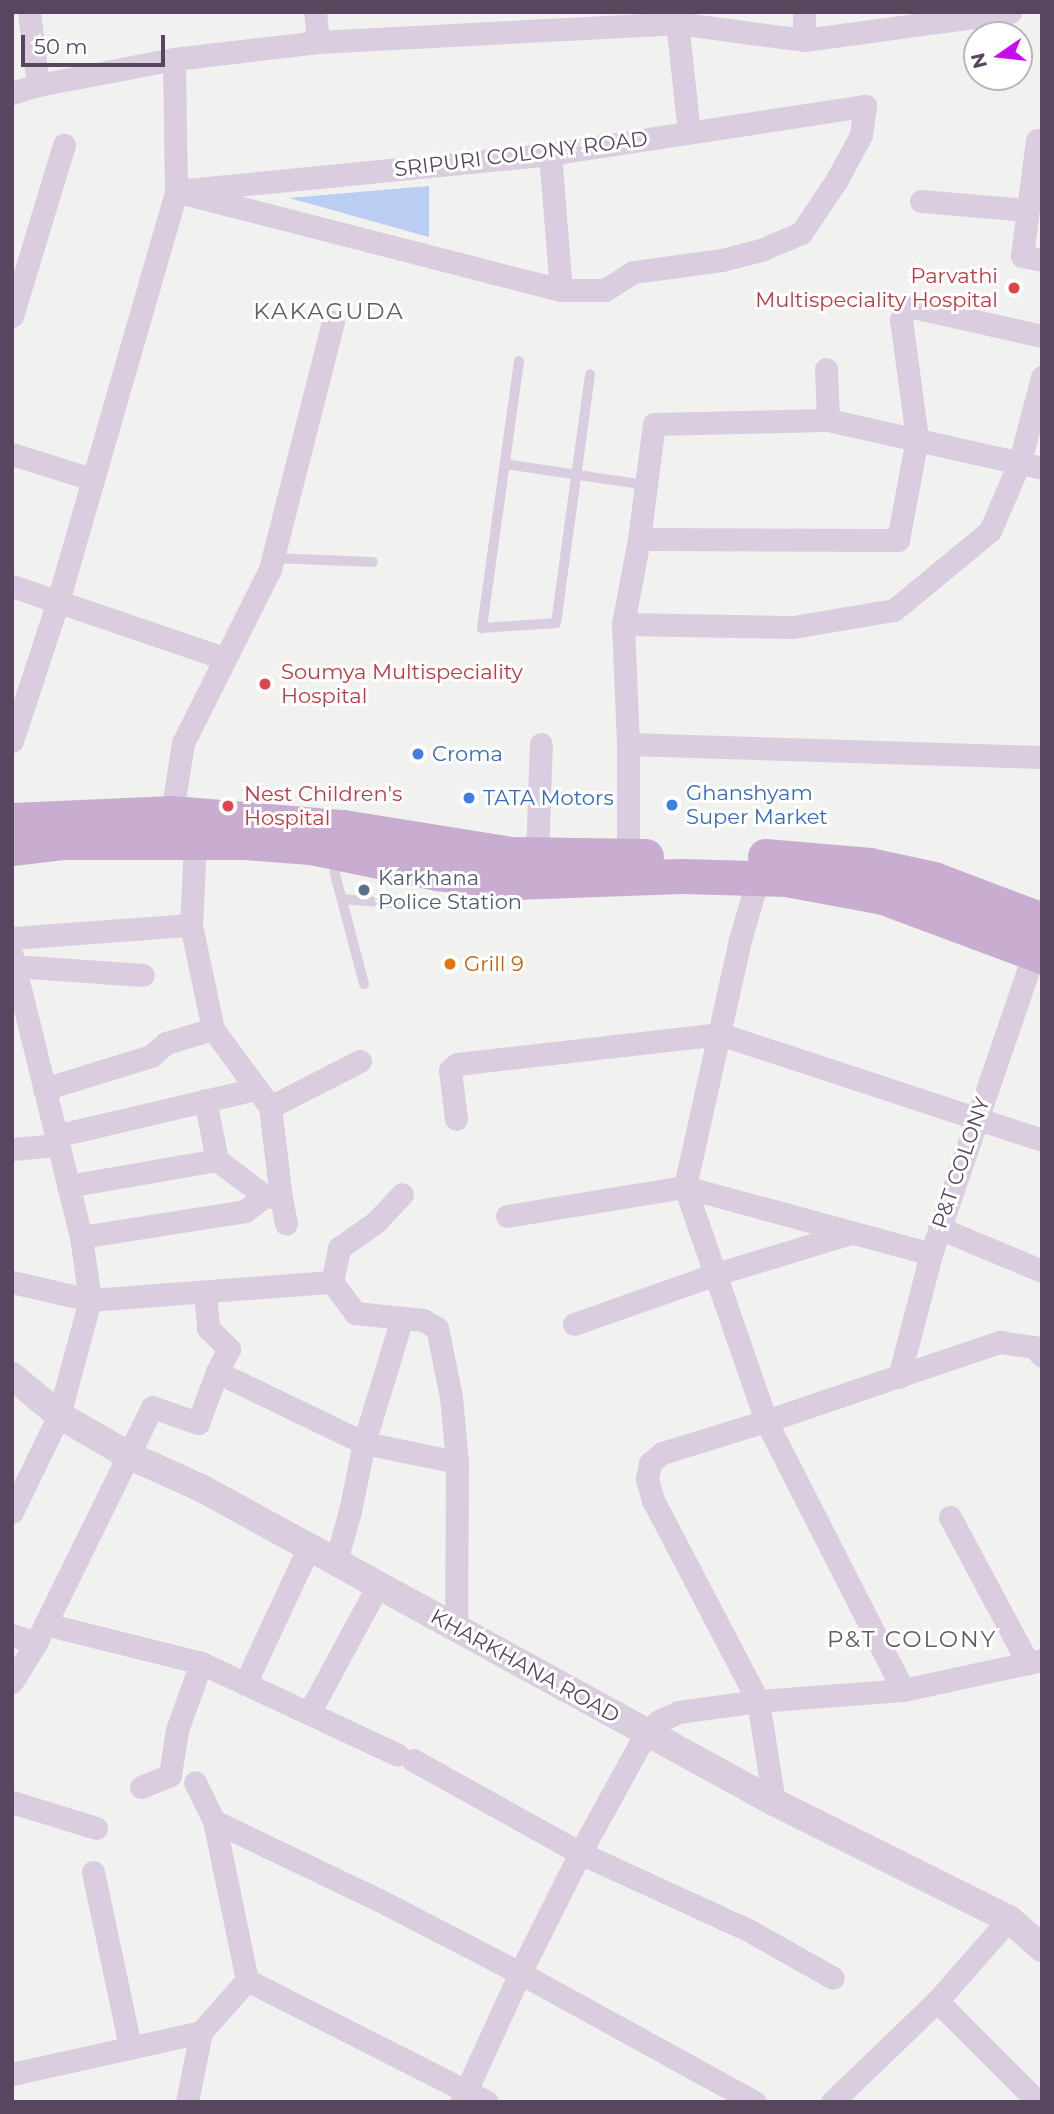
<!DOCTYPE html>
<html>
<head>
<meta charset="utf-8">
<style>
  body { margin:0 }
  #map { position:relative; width:1054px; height:2114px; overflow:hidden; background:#f1f2ef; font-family:Montserrat,sans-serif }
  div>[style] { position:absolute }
  .green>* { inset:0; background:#bacef3 }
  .service>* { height:10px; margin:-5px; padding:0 5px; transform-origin:5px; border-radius:5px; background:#dbcde0 }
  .minor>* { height:23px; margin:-11.5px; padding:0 11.5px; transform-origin:11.5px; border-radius:11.5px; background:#dbcde0 }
  .tertiary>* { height:28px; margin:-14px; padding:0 14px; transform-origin:14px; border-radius:14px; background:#dbcde0 }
  .primary>* { height:35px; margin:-17.5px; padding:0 17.5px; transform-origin:17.5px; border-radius:17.5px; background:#c8add0 }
  .dots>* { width:19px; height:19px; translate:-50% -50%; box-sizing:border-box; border:4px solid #fff; border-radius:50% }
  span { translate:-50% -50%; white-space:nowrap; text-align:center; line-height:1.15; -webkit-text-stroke:6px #fff; paint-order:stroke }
  .street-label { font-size:21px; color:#58465e }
  .health-label { font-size:21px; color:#be3a42 }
  .right { translate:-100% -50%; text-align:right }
  .left { translate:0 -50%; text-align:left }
  .shop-label { font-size:21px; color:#366cbe }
  .service-label { font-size:21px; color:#4e5e75 }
  .food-label { font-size:21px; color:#c56008 }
  .neighbourhood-label { font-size:23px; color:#635b65; letter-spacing:2px }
  .frame { position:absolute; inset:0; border:14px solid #58465e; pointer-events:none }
  .north { position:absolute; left:963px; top:21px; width:70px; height:70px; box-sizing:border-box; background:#fff; border:2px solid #bcb5bf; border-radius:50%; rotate:256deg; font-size:19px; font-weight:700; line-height:28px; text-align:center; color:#58465e }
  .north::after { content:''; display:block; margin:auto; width:24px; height:32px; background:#c90bf0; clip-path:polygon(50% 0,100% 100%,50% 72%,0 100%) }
  .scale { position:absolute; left:21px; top:35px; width:144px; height:32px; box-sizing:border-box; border:4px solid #58465e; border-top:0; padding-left:9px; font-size:21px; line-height:24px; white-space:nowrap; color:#58465e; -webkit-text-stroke:5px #fff; paint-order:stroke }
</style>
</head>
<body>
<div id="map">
  <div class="green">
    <div style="clip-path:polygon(429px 186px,429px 237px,289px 198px)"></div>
  </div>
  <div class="service">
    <div style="left:519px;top:361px;width:270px;rotate:97.9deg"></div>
    <div style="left:482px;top:628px;width:74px;rotate:-3.9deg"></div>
    <div style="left:556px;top:623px;width:251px;rotate:-82.2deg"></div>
    <div style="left:505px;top:464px;width:143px;rotate:8.5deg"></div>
    <div style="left:273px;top:558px;width:100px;rotate:2.3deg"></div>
    <div style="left:334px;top:858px;width:16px;rotate:86deg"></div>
    <div style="left:335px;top:874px;width:114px;rotate:75.2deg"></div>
    <div style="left:342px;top:899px;width:60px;rotate:4.8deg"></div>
  </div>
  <div class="minor">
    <div style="left:29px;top:12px;width:74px;rotate:83deg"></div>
    <div style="left:315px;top:12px;width:30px;rotate:84deg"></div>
    <div style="left:804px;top:12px;width:28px;rotate:90deg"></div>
    <div style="left:677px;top:23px;width:110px;rotate:83.7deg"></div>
    <div style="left:12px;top:93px;width:27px;rotate:-17deg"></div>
    <div style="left:38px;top:85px;width:138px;rotate:-10.8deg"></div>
    <div style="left:174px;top:59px;width:145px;rotate:-6.7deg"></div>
    <div style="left:318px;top:42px;width:360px;rotate:-3deg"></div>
    <div style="left:677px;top:23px;width:128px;rotate:7.6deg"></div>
    <div style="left:804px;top:40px;width:208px;rotate:-7.7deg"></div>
    <div style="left:865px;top:106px;width:29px;rotate:98deg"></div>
    <div style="left:861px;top:135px;width:52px;rotate:118.5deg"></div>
    <div style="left:836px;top:181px;width:63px;rotate:123.9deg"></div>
    <div style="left:801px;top:233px;width:43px;rotate:157deg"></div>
    <div style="left:761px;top:250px;width:40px;rotate:165.6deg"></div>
    <div style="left:722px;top:260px;width:90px;rotate:172.3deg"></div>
    <div style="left:633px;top:272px;width:33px;rotate:147deg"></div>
    <div style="left:605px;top:290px;width:44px;rotate:180deg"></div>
    <div style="left:561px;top:290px;width:398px;rotate:-165.6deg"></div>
    <div style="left:176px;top:191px;width:376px;rotate:-5.6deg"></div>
    <div style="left:550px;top:154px;width:319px;rotate:-8.7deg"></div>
    <div style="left:1037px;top:140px;width:117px;rotate:97.4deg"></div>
    <div style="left:1022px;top:256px;width:20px;rotate:11deg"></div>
    <div style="left:550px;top:154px;width:136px;rotate:85.4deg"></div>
    <div style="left:921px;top:201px;width:105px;rotate:4.9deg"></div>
    <div style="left:12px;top:316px;width:179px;rotate:-73.1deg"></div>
    <div style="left:826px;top:369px;width:51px;rotate:87.8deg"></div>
    <div style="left:12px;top:454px;width:84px;rotate:17.4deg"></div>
    <div style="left:639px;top:539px;width:259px;rotate:0.2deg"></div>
    <div style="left:898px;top:540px;width:104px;rotate:-79.4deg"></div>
    <div style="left:917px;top:438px;width:119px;rotate:-97.7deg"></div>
    <div style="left:901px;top:320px;width:10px;rotate:-73deg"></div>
    <div style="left:904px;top:310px;width:9px;rotate:-18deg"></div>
    <div style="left:913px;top:307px;width:132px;rotate:12.7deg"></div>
    <div style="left:12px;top:586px;width:224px;rotate:18.8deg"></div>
    <div style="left:623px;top:624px;width:170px;rotate:1deg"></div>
    <div style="left:793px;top:627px;width:102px;rotate:-9.6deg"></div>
    <div style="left:894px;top:610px;width:124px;rotate:-39.5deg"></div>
    <div style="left:990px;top:531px;width:76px;rotate:-66.8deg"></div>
    <div style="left:1020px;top:461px;width:87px;rotate:-75.3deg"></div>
    <div style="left:12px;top:741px;width:147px;rotate:-71.8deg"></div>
    <div style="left:58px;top:601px;width:427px;rotate:-73.9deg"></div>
    <div style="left:176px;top:191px;width:132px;rotate:-90.9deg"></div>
    <div style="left:628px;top:744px;width:414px;rotate:1.8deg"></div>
    <div style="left:172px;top:813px;width:71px;rotate:-81.1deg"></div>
    <div style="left:183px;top:743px;width:195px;rotate:-63.4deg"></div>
    <div style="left:270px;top:569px;width:255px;rotate:-75.7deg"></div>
    <div style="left:195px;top:844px;width:81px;rotate:92.8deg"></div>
    <div style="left:191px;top:925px;width:106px;rotate:78.1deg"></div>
    <div style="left:213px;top:1029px;width:97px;rotate:53.8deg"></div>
    <div style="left:270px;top:1107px;width:92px;rotate:83.1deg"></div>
    <div style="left:537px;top:856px;width:112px;rotate:-88deg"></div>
    <div style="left:628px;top:856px;width:112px;rotate:-90deg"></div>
    <div style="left:628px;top:744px;width:120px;rotate:-92.4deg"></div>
    <div style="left:623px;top:624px;width:86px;rotate:-79.3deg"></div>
    <div style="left:639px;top:539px;width:116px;rotate:-82.6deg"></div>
    <div style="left:654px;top:424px;width:174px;rotate:-1.3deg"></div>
    <div style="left:828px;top:420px;width:219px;rotate:12.6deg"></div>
    <div style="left:758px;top:878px;width:65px;rotate:106.2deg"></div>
    <div style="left:740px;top:940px;width:253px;rotate:102.6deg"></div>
    <div style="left:685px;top:1187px;width:248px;rotate:70.9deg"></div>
    <div style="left:766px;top:1421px;width:302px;rotate:63deg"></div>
    <div style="left:12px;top:938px;width:179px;rotate:-4.2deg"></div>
    <div style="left:12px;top:956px;width:289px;rotate:76.2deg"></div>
    <div style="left:81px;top:1237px;width:64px;rotate:81.9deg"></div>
    <div style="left:90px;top:1300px;width:119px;rotate:105.1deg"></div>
    <div style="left:59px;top:1415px;width:108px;rotate:115.9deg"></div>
    <div style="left:14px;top:966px;width:129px;rotate:4deg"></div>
    <div style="left:44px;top:1089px;width:112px;rotate:-17.1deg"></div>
    <div style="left:151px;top:1056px;width:20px;rotate:-41deg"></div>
    <div style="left:166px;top:1043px;width:49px;rotate:-16.6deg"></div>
    <div style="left:205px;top:1100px;width:61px;rotate:78.7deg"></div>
    <div style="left:270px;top:1107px;width:101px;rotate:-27.1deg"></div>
    <div style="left:456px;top:1119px;width:49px;rotate:-97deg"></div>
    <div style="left:450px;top:1070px;width:9px;rotate:-41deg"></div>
    <div style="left:457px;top:1064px;width:265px;rotate:-6.5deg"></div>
    <div style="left:720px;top:1034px;width:339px;rotate:18.2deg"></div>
    <div style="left:55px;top:1136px;width:205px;rotate:-13.2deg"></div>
    <div style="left:12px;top:1149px;width:45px;rotate:-5.1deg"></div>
    <div style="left:68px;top:1186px;width:151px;rotate:-9.9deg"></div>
    <div style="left:217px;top:1160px;width:60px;rotate:36.9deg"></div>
    <div style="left:507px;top:1216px;width:180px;rotate:-9.3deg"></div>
    <div style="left:685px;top:1187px;width:255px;rotate:15.2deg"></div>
    <div style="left:939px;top:1228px;width:112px;rotate:22.7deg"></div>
    <div style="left:81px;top:1237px;width:166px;rotate:-9deg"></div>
    <div style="left:245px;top:1211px;width:25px;rotate:-37deg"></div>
    <div style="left:265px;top:1196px;width:16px;rotate:7deg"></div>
    <div style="left:281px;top:1198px;width:26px;rotate:79deg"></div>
    <div style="left:12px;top:1282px;width:80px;rotate:13deg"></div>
    <div style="left:90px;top:1300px;width:243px;rotate:-4.3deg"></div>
    <div style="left:332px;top:1282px;width:39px;rotate:53deg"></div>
    <div style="left:355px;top:1313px;width:68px;rotate:5.9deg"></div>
    <div style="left:423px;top:1320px;width:16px;rotate:30deg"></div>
    <div style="left:437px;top:1328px;width:70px;rotate:78.5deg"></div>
    <div style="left:451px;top:1397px;width:65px;rotate:84.7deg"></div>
    <div style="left:457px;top:1462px;width:166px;rotate:90.3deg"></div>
    <div style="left:332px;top:1282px;width:35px;rotate:-78deg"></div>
    <div style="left:339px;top:1248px;width:45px;rotate:-35.1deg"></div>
    <div style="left:376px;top:1222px;width:38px;rotate:-47deg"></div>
    <div style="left:205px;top:1292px;width:36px;rotate:85deg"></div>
    <div style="left:208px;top:1328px;width:30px;rotate:45deg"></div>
    <div style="left:229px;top:1349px;width:26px;rotate:118deg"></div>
    <div style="left:217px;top:1372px;width:163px;rotate:25.8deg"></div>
    <div style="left:364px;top:1443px;width:95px;rotate:11.5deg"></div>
    <div style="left:574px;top:1324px;width:151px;rotate:-19.4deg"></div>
    <div style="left:716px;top:1274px;width:141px;rotate:-16.9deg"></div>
    <div style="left:899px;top:1377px;width:127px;rotate:-75.4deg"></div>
    <div style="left:931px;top:1254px;width:318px;rotate:-71.1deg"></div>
    <div style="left:950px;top:1517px;width:166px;rotate:61.9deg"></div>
    <div style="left:336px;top:1561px;width:52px;rotate:-74.4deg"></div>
    <div style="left:350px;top:1511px;width:69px;rotate:-78.4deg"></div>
    <div style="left:364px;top:1443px;width:131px;rotate:-73.1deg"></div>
    <div style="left:45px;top:1624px;width:161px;rotate:14deg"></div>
    <div style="left:201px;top:1663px;width:217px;rotate:25deg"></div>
    <div style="left:12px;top:1635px;width:25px;rotate:18deg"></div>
    <div style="left:12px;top:1682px;width:46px;rotate:-58.4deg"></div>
    <div style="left:36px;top:1643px;width:263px;rotate:-63.8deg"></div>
    <div style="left:152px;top:1407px;width:49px;rotate:19.2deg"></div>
    <div style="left:198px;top:1423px;width:54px;rotate:-69.6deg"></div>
    <div style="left:245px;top:1684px;width:151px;rotate:-65deg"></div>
    <div style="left:310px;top:1711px;width:143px;rotate:-61.6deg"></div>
    <div style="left:413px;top:1760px;width:191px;rotate:29.1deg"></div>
    <div style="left:580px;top:1853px;width:187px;rotate:24.6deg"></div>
    <div style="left:750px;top:1931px;width:95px;rotate:29.5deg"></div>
    <div style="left:141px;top:1787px;width:31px;rotate:-22deg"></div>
    <div style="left:170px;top:1775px;width:46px;rotate:-81.2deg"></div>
    <div style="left:177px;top:1730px;width:71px;rotate:-70.3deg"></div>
    <div style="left:12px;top:1802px;width:88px;rotate:17.2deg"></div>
    <div style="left:774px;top:1802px;width:102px;rotate:-99deg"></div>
    <div style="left:758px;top:1701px;width:227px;rotate:-117.6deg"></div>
    <div style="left:653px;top:1500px;width:22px;rotate:-106deg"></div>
    <div style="left:647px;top:1479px;width:16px;rotate:-79deg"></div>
    <div style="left:650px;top:1463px;width:16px;rotate:-40deg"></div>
    <div style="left:662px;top:1453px;width:109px;rotate:-17.1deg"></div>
    <div style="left:766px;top:1421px;width:246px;rotate:-18.7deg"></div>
    <div style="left:999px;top:1342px;width:35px;rotate:8deg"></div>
    <div style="left:1034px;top:1347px;width:12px;rotate:48deg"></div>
    <div style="left:214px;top:1821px;width:183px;rotate:25.6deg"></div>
    <div style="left:379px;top:1900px;width:159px;rotate:27.4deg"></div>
    <div style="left:520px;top:1973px;width:268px;rotate:28.8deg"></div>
    <div style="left:93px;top:1872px;width:178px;rotate:78deg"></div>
    <div style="left:247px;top:1980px;width:269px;rotate:26.9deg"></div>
    <div style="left:937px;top:2001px;width:143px;rotate:45deg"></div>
    <div style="left:12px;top:2074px;width:194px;rotate:-12.5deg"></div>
    <div style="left:201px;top:2032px;width:69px;rotate:-48.5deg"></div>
    <div style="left:247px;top:1980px;width:162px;rotate:-101.7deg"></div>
    <div style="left:214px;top:1821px;width:43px;rotate:-116deg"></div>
    <div style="left:187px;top:2102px;width:71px;rotate:-78.7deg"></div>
    <div style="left:461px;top:2102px;width:142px;rotate:-65.4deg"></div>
    <div style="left:520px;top:1973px;width:134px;rotate:-63.4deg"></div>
    <div style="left:580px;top:1853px;width:137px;rotate:-61.2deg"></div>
    <div style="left:646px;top:1733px;width:18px;rotate:-43deg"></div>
    <div style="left:659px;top:1721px;width:21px;rotate:-25deg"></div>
    <div style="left:678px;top:1712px;width:81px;rotate:-7.8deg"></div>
    <div style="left:758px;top:1701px;width:145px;rotate:-4.3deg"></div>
    <div style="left:903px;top:1690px;width:142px;rotate:-12.2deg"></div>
    <div style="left:832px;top:2102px;width:146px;rotate:-43.9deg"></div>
    <div style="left:937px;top:2001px;width:109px;rotate:-48.7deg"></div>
  </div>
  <div class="tertiary">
    <div style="left:12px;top:1376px;width:61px;rotate:39.7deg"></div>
    <div style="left:59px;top:1415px;width:80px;rotate:30.1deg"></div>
    <div style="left:128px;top:1455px;width:82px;rotate:24.4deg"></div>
    <div style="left:203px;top:1489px;width:651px;rotate:28.73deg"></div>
    <div style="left:774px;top:1802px;width:263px;rotate:26.5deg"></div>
    <div style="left:1009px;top:1919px;width:44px;rotate:41.3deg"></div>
  </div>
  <div class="primary">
    <div style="left:12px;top:820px;width:160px;rotate:-2.5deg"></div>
    <div style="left:172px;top:813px;width:172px;rotate:4.7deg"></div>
    <div style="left:343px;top:827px;width:171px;rotate:9.1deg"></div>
    <div style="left:512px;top:854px;width:134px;rotate:0.9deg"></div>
    <div style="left:12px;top:848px;width:50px;rotate:-6.8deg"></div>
    <div style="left:62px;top:842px;width:182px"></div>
    <div style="left:244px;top:842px;width:67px;rotate:4.3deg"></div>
    <div style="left:311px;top:847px;width:129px;rotate:11.7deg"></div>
    <div style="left:437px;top:873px;width:79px;rotate:6.6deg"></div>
    <div style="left:515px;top:882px;width:166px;rotate:-2.1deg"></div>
    <div style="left:681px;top:876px;width:105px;rotate:1.6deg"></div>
    <div style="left:786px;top:879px;width:99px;rotate:10.5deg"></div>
    <div style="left:883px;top:897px;width:170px;rotate:20.4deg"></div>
    <div style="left:765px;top:856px;width:105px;rotate:4.9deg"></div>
    <div style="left:870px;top:865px;width:66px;rotate:12.3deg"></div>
    <div style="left:934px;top:879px;width:116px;rotate:20.8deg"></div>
  </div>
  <div class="dots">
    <div style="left:1014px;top:288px;background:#e0444e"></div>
    <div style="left:265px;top:684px;background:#e0444e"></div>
    <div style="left:418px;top:754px;background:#3f7fe0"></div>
    <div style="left:469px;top:798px;background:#3f7fe0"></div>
    <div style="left:672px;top:805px;background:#3f7fe0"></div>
    <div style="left:228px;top:806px;background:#e0444e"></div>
    <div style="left:364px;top:890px;background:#5c6f8a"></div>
    <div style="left:450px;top:964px;background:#e8710a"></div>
  </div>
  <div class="street-label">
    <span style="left:521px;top:154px;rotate:-7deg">SRIPURI COLONY ROAD</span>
    <span style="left:961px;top:1163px;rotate:-71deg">P&amp;T COLONY</span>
    <span style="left:525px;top:1666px;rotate:29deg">KHARKHANA ROAD</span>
  </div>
  <div class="health-label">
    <span class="right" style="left:998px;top:288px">Parvathi<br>Multispeciality Hospital</span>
    <span class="left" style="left:281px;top:684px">Soumya Multispeciality<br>Hospital</span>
    <span class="left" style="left:244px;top:806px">Nest Children's<br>Hospital</span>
  </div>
  <div class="shop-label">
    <span class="left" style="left:432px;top:754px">Croma</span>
    <span class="left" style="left:686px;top:805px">Ghanshyam<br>Super Market</span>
    <span class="left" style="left:483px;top:798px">TATA Motors</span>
  </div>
  <div class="service-label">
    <span class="left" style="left:378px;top:890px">Karkhana<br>Police Station</span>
  </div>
  <div class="food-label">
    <span class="left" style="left:464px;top:964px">Grill 9</span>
  </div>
  <div class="neighbourhood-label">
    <span style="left:329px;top:311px">KAKAGUDA</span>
    <span style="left:912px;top:1639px">P&amp;T COLONY</span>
  </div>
  <div class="frame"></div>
  <div class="north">N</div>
  <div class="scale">50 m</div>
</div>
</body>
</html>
